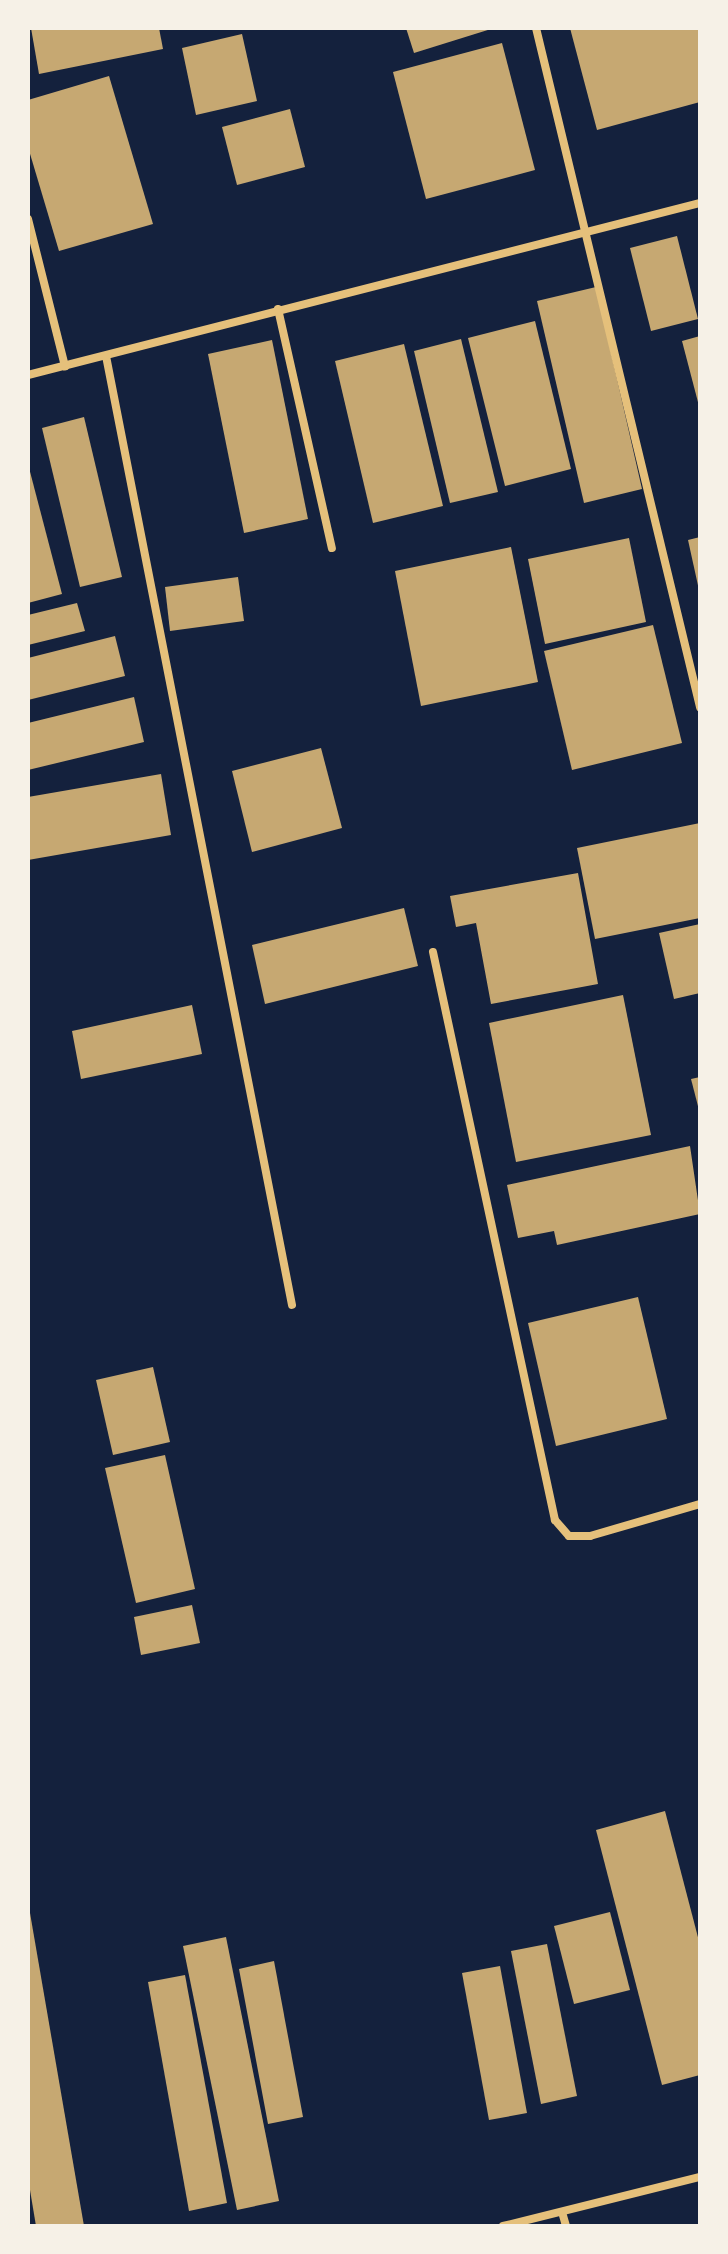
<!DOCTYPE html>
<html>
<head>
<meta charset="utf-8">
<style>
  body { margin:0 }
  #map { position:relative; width:728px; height:2254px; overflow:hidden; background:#14213d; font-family:"Alegreya Sans",sans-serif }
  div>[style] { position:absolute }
  .building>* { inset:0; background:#c6a872 }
  .minor>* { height:8px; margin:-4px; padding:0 4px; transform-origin:4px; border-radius:4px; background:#e5c07b }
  span { translate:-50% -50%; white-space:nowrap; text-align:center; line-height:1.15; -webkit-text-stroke:7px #f6f1e7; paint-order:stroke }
  .frame { position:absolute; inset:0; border:30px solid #f6f1e7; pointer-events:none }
</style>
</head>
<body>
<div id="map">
  <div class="building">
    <div style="clip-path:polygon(31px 28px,159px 28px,163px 49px,39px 74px)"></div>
    <div style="clip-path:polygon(406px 28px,491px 28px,491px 29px,414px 53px)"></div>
    <div style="clip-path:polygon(570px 28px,700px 28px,700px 102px,597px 130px)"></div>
    <div style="clip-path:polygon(242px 34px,257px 101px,196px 115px,182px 48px)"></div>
    <div style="clip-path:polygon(502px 43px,535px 170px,426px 199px,393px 72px)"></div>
    <div style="clip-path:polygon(109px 76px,153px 224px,59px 251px,28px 147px,28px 100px)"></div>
    <div style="clip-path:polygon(290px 109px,305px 167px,237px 185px,222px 127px)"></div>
    <div style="clip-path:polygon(677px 236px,698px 319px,651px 331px,630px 248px)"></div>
    <div style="clip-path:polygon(596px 287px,642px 489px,584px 503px,537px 301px)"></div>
    <div style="clip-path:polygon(535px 321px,571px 469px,505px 486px,468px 338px)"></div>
    <div style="clip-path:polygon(700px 336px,700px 406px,699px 406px,682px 341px)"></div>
    <div style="clip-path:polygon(461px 339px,498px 492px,450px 503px,414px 351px)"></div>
    <div style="clip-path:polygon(272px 340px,308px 519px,244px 533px,208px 354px)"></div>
    <div style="clip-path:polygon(404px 344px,443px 506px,373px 523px,335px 361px)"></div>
    <div style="clip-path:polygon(84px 417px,122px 577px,80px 587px,42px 428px)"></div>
    <div style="clip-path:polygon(28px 464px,62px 594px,28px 603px)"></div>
    <div style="clip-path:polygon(700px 537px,700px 590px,699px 590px,688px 540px)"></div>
    <div style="clip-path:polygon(629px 538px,646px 622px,545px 644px,528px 559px)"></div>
    <div style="clip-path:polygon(511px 547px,538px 682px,421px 706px,395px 571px)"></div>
    <div style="clip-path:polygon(238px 577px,244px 621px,170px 631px,165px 587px)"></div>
    <div style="clip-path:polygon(77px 603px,85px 631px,28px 645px,28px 615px)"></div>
    <div style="clip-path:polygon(653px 625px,682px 743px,572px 770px,544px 651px)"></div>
    <div style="clip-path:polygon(115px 636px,125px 676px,28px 700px,28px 658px)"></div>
    <div style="clip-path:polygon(134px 697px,144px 742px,28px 770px,28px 723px)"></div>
    <div style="clip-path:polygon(321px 748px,342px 828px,252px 852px,232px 771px)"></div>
    <div style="clip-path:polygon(161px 774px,171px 835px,28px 860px,28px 797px)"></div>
    <div style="clip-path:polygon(700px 823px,700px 918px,595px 939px,577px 848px)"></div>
    <div style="clip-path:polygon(578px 873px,598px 984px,491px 1004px,476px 923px,456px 927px,450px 896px)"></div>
    <div style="clip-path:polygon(404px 908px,418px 966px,265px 1004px,252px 945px)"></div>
    <div style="clip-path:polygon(700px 924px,700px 993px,674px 999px,659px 933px)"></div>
    <div style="clip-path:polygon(623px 995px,651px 1135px,516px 1162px,489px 1023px)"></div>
    <div style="clip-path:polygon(192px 1005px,202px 1054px,81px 1079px,72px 1031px)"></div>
    <div style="clip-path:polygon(700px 1077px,700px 1110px,699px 1110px,691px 1079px)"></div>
    <div style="clip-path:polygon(690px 1146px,700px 1214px,557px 1245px,554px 1231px,518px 1238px,507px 1185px)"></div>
    <div style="clip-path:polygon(638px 1297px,667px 1419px,556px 1446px,528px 1323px)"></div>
    <div style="clip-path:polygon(153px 1367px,170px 1442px,113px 1455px,96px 1380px)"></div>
    <div style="clip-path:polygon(165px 1455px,195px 1589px,136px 1603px,105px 1468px)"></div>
    <div style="clip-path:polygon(192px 1605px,200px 1643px,141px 1655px,134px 1617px)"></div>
    <div style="clip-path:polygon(665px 1811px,700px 1945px,700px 2075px,662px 2085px,596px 1830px)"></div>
    <div style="clip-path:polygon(610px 1912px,630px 1990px,574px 2004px,554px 1926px)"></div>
    <div style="clip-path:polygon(28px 1913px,30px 1913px,84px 2226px,36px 2226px,28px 2178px)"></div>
    <div style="clip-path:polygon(226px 1937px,279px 2201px,237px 2210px,183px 1946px)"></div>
    <div style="clip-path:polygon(547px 1944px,577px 2096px,541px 2104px,511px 1951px)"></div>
    <div style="clip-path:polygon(274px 1961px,303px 2117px,268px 2124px,239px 1969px)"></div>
    <div style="clip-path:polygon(500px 1966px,527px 2113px,489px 2120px,462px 1973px)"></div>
    <div style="clip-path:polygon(185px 1975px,227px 2203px,189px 2211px,148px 1982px)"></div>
  </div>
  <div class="minor">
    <div style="left:536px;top:28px;width:699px;rotate:76.42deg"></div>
    <div style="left:28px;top:219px;width:152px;rotate:75.9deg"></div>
    <div style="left:278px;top:309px;width:245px;rotate:77.3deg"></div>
    <div style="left:106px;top:356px;width:967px;rotate:78.91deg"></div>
    <div style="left:28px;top:375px;width:694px;rotate:-14.36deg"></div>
    <div style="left:433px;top:952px;width:581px;rotate:77.88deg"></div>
    <div style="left:555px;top:1520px;width:21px;rotate:49deg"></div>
    <div style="left:569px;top:1536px;width:21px"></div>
    <div style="left:590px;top:1536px;width:115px;rotate:-16.2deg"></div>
    <div style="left:562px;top:2212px;width:15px;rotate:74deg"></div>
    <div style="left:503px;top:2226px;width:203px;rotate:-14deg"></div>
  </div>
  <div class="frame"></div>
</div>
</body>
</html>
